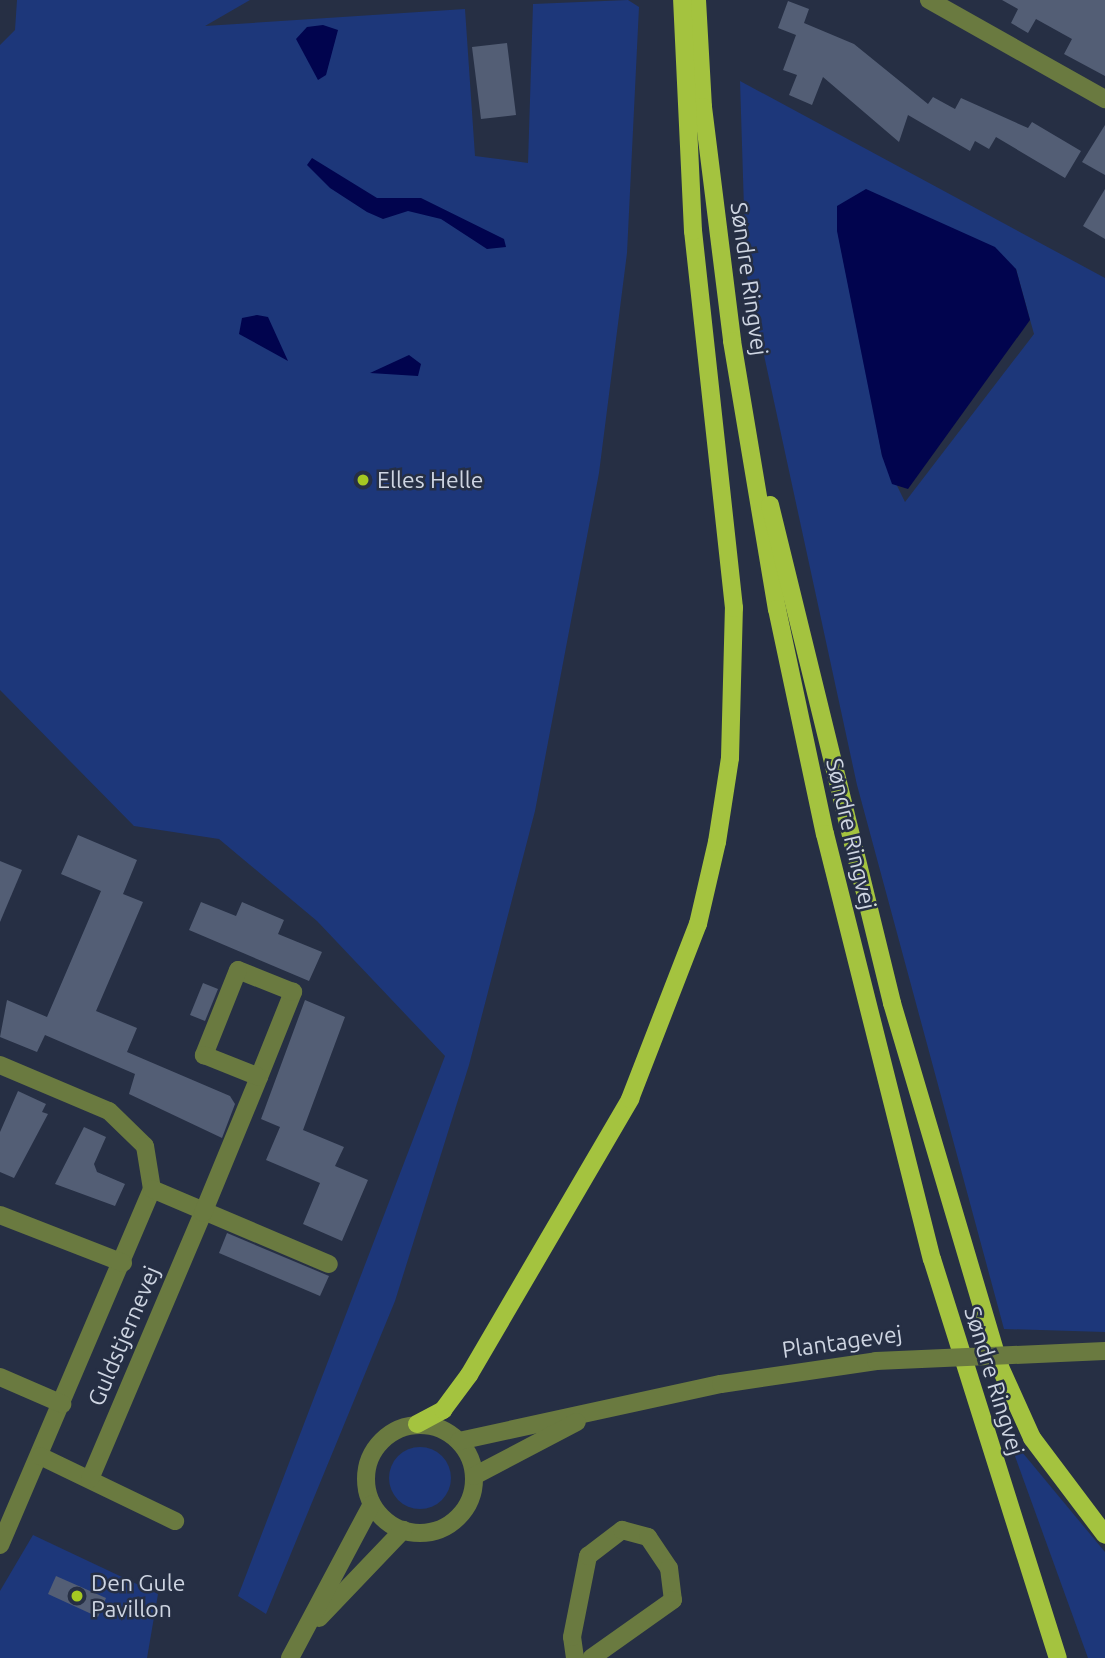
<!DOCTYPE html>
<html>
<head>
<meta charset="utf-8">
<style>
  body { margin:0 }
  #map { position:relative; width:1105px; height:1658px; overflow:hidden; background:#262f44; font-family:Ubuntu,sans-serif }
  div>[style] { position:absolute }
  .green>* { inset:0; background:#1d377a }
  .round { border-radius:50% }
  .water>* { inset:0; background:#01044e }
  .building>* { inset:0; background:#535e75 }
  .minor>* { height:18px; margin:-9px; padding:0 9px; transform-origin:9px; border-radius:9px; background:#6a7a40 }
  .minor>.ring { margin:-9px; padding:0; box-sizing:content-box; background:none; border:18px solid #6a7a40; border-radius:50% }
  .major>* { height:18px; margin:-9px; padding:0 9px; transform-origin:9px; border-radius:9px; background:#a4c33f }
  .minor-bridge>* { height:18px; margin:-9px; padding:0 9px; transform-origin:9px; border-radius:9px; background:#6a7a40 }
  .dots>* { width:19px; height:19px; translate:-50% -50%; box-sizing:border-box; border:4px solid #262f44; border-radius:50% }
  span { translate:-50% -50%; white-space:nowrap; text-align:center; line-height:1.15; -webkit-text-stroke:5px #262f44; paint-order:stroke }
  .street-label { font-size:23px; color:#ced5e2 }
  .poi-label { font-size:23px; color:#ced5e2 }
  .left { translate:0 -50%; text-align:left }
</style>
</head>
<body>
<div id="map">
  <div class="green">
    <div style="clip-path:polygon(17px 0,250px 0,205px 26px,465px 9px,475px 156px,528px 163px,533px 4px,628px 0,639px 7px,627px 253px,599px 473px,535px 811px,469px 1065px,395px 1301px,266px 1614px,238px 1596px,445px 1056px,317px 921px,219px 839px,134px 826px,0 690px,0 45px,15px 30px)"></div>
    <div style="clip-path:polygon(evenodd,740px 81px,1105px 278px,1105px 1332px,1004px 1329px,857px 785px,746px 272px,740px 81px,837px 206px,1016px 269px,1034px 334px,905px 502px,882px 455px,837px 206px)"></div>
    <div style="clip-path:polygon(1007px 1434px,1105px 1552px,1105px 1658px,1088px 1658px)"></div>
    <div class="round" style="left:389px;top:1447px;width:62px;height:62px"></div>
    <div style="clip-path:polygon(33px 1535px,158px 1594px,147px 1658px,0 1658px,0 1591px)"></div>
  </div>
  <div class="water">
    <div style="clip-path:polygon(323px 25px,338px 30px,326px 75px,318px 80px,296px 39px,307px 27px)"></div>
    <div style="clip-path:polygon(312px 158px,377px 198px,421px 198px,504px 239px,506px 247px,487px 249px,441px 219px,408px 211px,383px 219px,367px 212px,330px 188px,307px 165px)"></div>
    <div style="clip-path:polygon(866px 189px,995px 247px,1016px 269px,1030px 320px,908px 489px,892px 484px,882px 456px,837px 231px,837px 206px)"></div>
    <div style="clip-path:polygon(257px 315px,268px 317px,288px 361px,239px 334px,242px 318px)"></div>
    <div style="clip-path:polygon(409px 355px,421px 364px,418px 376px,370px 373px)"></div>
  </div>
  <div class="building">
    <div style="clip-path:polygon(1002px 0,1105px 0,1105px 76px,1064px 54px,1072px 39px,1036px 19px,1028px 33px,1011px 23px,1018px 9px)"></div>
    <div style="clip-path:polygon(788px 1px,809px 9px,804px 23px,854px 44px,928px 104px,933px 97px,955px 109px,961px 98px,1028px 128px,1032px 122px,1081px 151px,1065px 178px,996px 137px,989px 149px,975px 141px,970px 151px,908px 115px,899px 142px,823px 77px,812px 105px,789px 95px,797px 75px,783px 70px,796px 35px,778px 28px)"></div>
    <div style="clip-path:polygon(507px 43px,516px 115px,481px 119px,472px 47px)"></div>
    <div style="clip-path:polygon(1105px 125px,1105px 175px,1082px 162px)"></div>
    <div style="clip-path:polygon(1105px 189px,1105px 239px,1083px 226px)"></div>
    <div style="clip-path:polygon(78px 835px,137px 860px,123px 894px,143px 902px,96px 1011px,137px 1028px,127px 1052px,230px 1096px,235px 1104px,222px 1138px,129px 1094px,135px 1074px,45px 1035px,37px 1052px,0 1037px,7px 1000px,47px 1017px,101px 891px,61px 874px)"></div>
    <div style="clip-path:polygon(0 861px,22px 870px,0 922px)"></div>
    <div style="clip-path:polygon(201px 902px,236px 916px,242px 902px,284px 920px,278px 934px,322px 952px,309px 981px,189px 930px)"></div>
    <div style="clip-path:polygon(203px 983px,218px 989px,205px 1021px,190px 1015px)"></div>
    <div style="clip-path:polygon(305px 1000px,345px 1017px,303px 1130px,344px 1147px,335px 1166px,368px 1180px,342px 1241px,303px 1224px,320px 1183px,266px 1160px,280px 1127px,261px 1119px)"></div>
    <div style="clip-path:polygon(18px 1091px,46px 1104px,42px 1112px,48px 1114px,14px 1178px,0 1172px,0 1132px)"></div>
    <div style="clip-path:polygon(84px 1127px,106px 1137px,94px 1164px,97px 1172px,125px 1184px,115px 1206px,55px 1184px)"></div>
    <div style="clip-path:polygon(227px 1233px,329px 1276px,320px 1296px,219px 1253px)"></div>
    <div style="clip-path:polygon(56px 1576px,106px 1598px,98px 1617px,48px 1594px)"></div>
  </div>
  <div class="minor">
    <div style="left:929px;top:0;width:202px;rotate:29.4deg"></div>
    <div style="left:0;top:1065px;width:118px;rotate:22.9deg"></div>
    <div style="left:109px;top:1111px;width:50px;rotate:44.2deg"></div>
    <div style="left:145px;top:1146px;width:44px;rotate:80.8deg"></div>
    <div style="left:152px;top:1189px;width:387px;rotate:113.1deg"></div>
    <div style="left:152px;top:1189px;width:192px;rotate:23deg"></div>
    <div style="left:0;top:1215px;width:132px;rotate:21.3deg"></div>
    <div style="left:0;top:1377px;width:68px;rotate:23.5deg"></div>
    <div class="ring" style="left:366px;top:1425px;width:90px;height:90px"></div>
    <div style="left:459px;top:1441px;width:268px;rotate:-12.3deg"></div>
    <div style="left:721px;top:1384px;width:157px;rotate:-8.4deg"></div>
    <div style="left:40px;top:1456px;width:150px;rotate:25.7deg"></div>
    <div style="left:474px;top:1476px;width:116px;rotate:-27.7deg"></div>
    <div style="left:90px;top:1479px;width:289px;rotate:-67deg"></div>
    <div style="left:203px;top:1213px;width:147px;rotate:-67.6deg"></div>
    <div style="left:259px;top:1077px;width:92px;rotate:-68.2deg"></div>
    <div style="left:293px;top:992px;width:59px;rotate:-158.2deg"></div>
    <div style="left:238px;top:970px;width:92px;rotate:111.8deg"></div>
    <div style="left:204px;top:1055px;width:59px;rotate:21.8deg"></div>
    <div style="left:319px;top:1618px;width:122px;rotate:-46.3deg"></div>
    <div style="left:290px;top:1658px;width:174px;rotate:-62deg"></div>
    <div style="left:575px;top:1658px;width:21px;rotate:-98deg"></div>
    <div style="left:572px;top:1637px;width:83px;rotate:-78.8deg"></div>
    <div style="left:588px;top:1556px;width:43px;rotate:-37.4deg"></div>
    <div style="left:622px;top:1530px;width:27px;rotate:15deg"></div>
    <div style="left:648px;top:1537px;width:37px;rotate:56deg"></div>
    <div style="left:669px;top:1568px;width:32px;rotate:83deg"></div>
    <div style="left:673px;top:1600px;width:100px;rotate:144.7deg"></div>
  </div>
  <div class="major">
    <div style="left:697px;top:0;width:107px;rotate:86.8deg"></div>
    <div style="left:703px;top:107px;width:236px;rotate:82.9deg"></div>
    <div style="left:732px;top:341px;width:272px;rotate:80.5deg"></div>
    <div style="left:777px;top:609px;width:230px;rotate:78deg"></div>
    <div style="left:825px;top:834px;width:438px;rotate:75.9deg"></div>
    <div style="left:932px;top:1259px;width:418px;rotate:72.5deg"></div>
    <div style="left:770px;top:505px;width:513px;rotate:76.23deg"></div>
    <div style="left:892px;top:1003px;width:380px;rotate:73.5deg"></div>
    <div style="left:1000px;top:1367px;width:78px;rotate:65.7deg"></div>
    <div style="left:1032px;top:1438px;width:121px;rotate:53deg"></div>
    <div style="left:417px;top:1424px;width:30px;rotate:-28deg"></div>
    <div style="left:443px;top:1410px;width:44px;rotate:-53.4deg"></div>
    <div style="left:469px;top:1375px;width:320px;rotate:-59.7deg"></div>
    <div style="left:630px;top:1099px;width:188px;rotate:-68.8deg"></div>
    <div style="left:698px;top:924px;width:84px;rotate:-77deg"></div>
    <div style="left:717px;top:842px;width:85px;rotate:-81.2deg"></div>
    <div style="left:730px;top:758px;width:150px;rotate:-88.5deg"></div>
    <div style="left:734px;top:608px;width:379px;rotate:-96.2deg"></div>
    <div style="left:693px;top:231px;width:231px;rotate:-92.7deg"></div>
  </div>
  <div class="minor-bridge">
    <div style="left:876px;top:1361px;width:229px;rotate:-2.5deg"></div>
  </div>
  <div class="dots">
    <div style="left:363px;top:480px;background:#a5c822"></div>
    <div style="left:77px;top:1596px;background:#a5c822"></div>
  </div>
  <div class="street-label">
    <span style="left:749px;top:279px;rotate:82deg">Søndre Ringvej</span>
    <span style="left:851px;top:834px;rotate:77deg">Søndre Ringvej</span>
    <span style="left:124px;top:1336px;rotate:-67deg">Guldstjernevej</span>
    <span style="left:842px;top:1342px;rotate:-8deg">Plantagevej</span>
    <span style="left:994px;top:1381px;rotate:73deg">Søndre Ringvej</span>
  </div>
  <div class="poi-label">
    <span class="left" style="left:377px;top:480px">Elles Helle</span>
    <span class="left" style="left:91px;top:1596px">Den Gule<br>Pavillon</span>
  </div>
</div>
</body>
</html>
